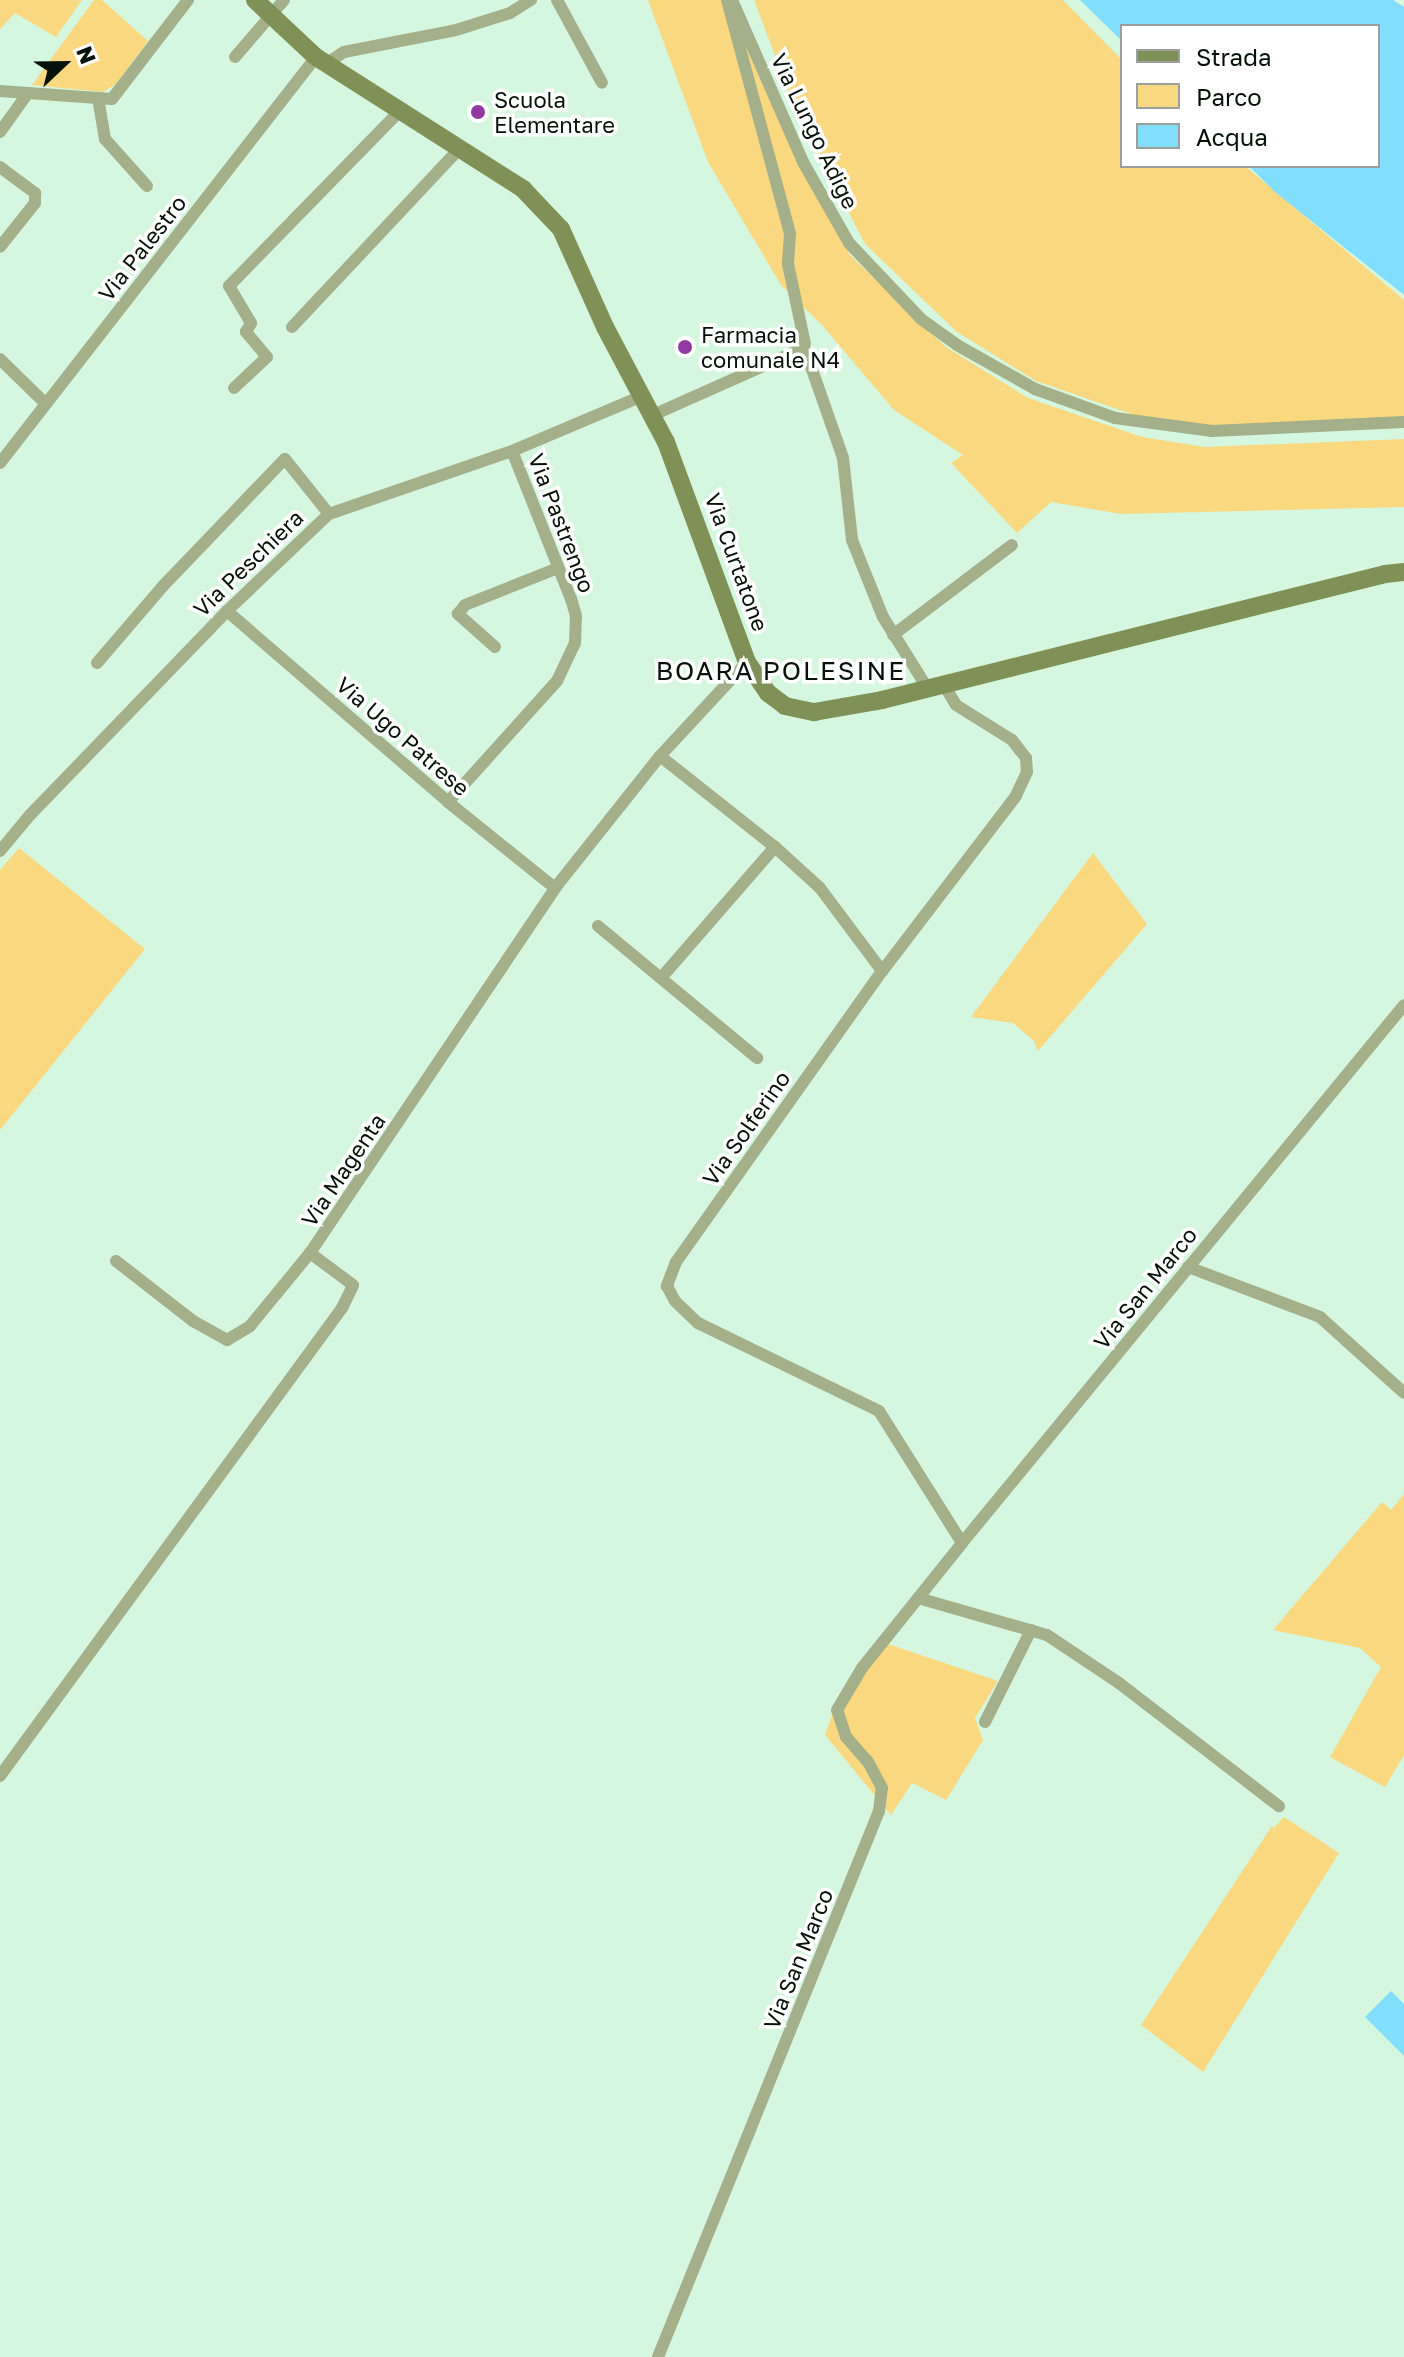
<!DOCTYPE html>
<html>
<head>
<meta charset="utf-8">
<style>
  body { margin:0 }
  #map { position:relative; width:1404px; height:2357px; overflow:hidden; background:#d5f7e0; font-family:"Golos Text",sans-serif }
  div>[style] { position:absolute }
  .green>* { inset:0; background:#fad87f }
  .water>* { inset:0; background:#82defd }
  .street>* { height:12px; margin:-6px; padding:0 6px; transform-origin:6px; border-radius:6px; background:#a3b089 }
  .secondary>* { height:18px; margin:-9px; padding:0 9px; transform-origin:9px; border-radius:9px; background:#809157 }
  .dots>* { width:22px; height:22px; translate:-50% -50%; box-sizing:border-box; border:4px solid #fff; border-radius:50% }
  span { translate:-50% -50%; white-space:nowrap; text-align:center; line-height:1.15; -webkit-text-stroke:7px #fff; paint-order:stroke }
  .poi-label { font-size:22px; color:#051109 }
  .left { translate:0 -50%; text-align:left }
  .street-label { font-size:22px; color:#051109 }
  .quarter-label { font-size:26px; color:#051109; letter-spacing:2px }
  .legend { position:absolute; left:1120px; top:24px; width:260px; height:144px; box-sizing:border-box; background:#fff; border:2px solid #9ba09d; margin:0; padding:10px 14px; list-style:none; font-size:24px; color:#051109 }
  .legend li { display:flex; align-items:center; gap:16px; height:40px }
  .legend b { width:40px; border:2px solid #9ba09d }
  .north { position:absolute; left:24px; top:24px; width:80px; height:80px; -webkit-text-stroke:6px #fff; paint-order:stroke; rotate:68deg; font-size:22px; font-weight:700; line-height:32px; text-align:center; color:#051109 }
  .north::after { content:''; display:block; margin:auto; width:28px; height:36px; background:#051109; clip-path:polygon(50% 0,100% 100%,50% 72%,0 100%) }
</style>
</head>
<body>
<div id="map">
  <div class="green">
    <div style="clip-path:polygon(0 0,82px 0,56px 37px,15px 13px,0 29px)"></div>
    <div style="clip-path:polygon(94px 0,102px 0,148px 41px,116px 84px,103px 92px,32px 85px)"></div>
    <div style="clip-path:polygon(648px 0,734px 0,780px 118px,850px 255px,946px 347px,1028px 398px,1142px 437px,1205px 447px,1404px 439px,1404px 507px,1121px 514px,1051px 502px,1017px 533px,951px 463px,963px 455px,894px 410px,821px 324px,781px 285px,708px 162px)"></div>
    <div style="clip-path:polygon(754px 0,1063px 0,1122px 60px,1122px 166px,1245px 166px,1404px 300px,1404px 420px,1206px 429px,1146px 419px,1036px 381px,957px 332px,865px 244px,796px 111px)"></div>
    <div style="clip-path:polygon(19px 848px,145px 949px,0 1130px,0 870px)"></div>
    <div style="clip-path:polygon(1093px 853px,1147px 924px,1038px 1051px,1034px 1041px,1013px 1023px,971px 1017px)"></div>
    <div style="clip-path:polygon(1404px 1494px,1404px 1755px,1385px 1787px,1330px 1757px,1381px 1667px,1360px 1648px,1273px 1630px,1382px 1502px,1391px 1510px)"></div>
    <div style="clip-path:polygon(888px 1644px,998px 1681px,975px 1718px,983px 1740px,946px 1800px,912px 1783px,891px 1815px,825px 1735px,835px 1706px)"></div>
    <div style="clip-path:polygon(1284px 1817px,1339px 1853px,1203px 2072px,1141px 2025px,1272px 1826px,1274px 1828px)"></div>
  </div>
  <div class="water">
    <div style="clip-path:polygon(1080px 0,1393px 0,1404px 7px,1404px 295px,1275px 192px,1249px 166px,1378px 166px,1378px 26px,1122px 26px,1122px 41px)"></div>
    <div style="clip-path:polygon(1391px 1991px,1404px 2004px,1404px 2056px,1365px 2017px)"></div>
  </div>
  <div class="street">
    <div style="left:557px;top:0;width:94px;rotate:61.5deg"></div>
    <div style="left:727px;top:0;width:242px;rotate:74.9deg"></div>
    <div style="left:790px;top:234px;width:30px;rotate:94deg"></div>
    <div style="left:788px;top:264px;width:96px;rotate:78deg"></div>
    <div style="left:808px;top:358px;width:106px;rotate:70.7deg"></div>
    <div style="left:843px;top:458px;width:82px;rotate:83.7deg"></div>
    <div style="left:852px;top:540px;width:83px;rotate:68.1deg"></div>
    <div style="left:883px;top:617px;width:85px;rotate:58deg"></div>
    <div style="left:732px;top:0;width:177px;rotate:66.3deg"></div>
    <div style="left:803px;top:162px;width:93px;rotate:60.4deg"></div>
    <div style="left:849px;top:243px;width:105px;rotate:46.5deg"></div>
    <div style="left:921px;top:319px;width:44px;rotate:35.8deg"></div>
    <div style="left:957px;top:345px;width:90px;rotate:29.4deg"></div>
    <div style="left:1035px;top:389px;width:85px;rotate:19.9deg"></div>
    <div style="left:1115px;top:418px;width:98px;rotate:7.6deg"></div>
    <div style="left:1212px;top:431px;width:192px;rotate:-2.7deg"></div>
    <div style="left:235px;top:57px;width:75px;rotate:-49.3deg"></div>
    <div style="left:327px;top:63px;width:20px;rotate:-33deg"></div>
    <div style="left:344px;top:52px;width:114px;rotate:-11.1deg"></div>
    <div style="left:456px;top:30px;width:57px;rotate:-17.5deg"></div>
    <div style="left:510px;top:13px;width:25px;rotate:-32deg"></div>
    <div style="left:0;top:91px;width:112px;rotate:4.1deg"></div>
    <div style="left:112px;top:99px;width:125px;rotate:-52.5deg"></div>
    <div style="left:98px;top:98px;width:42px;rotate:80.3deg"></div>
    <div style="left:105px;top:139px;width:63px;rotate:48.2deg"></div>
    <div style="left:0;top:132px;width:48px;rotate:-54.3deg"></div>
    <div style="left:0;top:167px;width:44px;rotate:36.6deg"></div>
    <div style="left:35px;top:193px;width:10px;rotate:90deg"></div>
    <div style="left:35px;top:203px;width:56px;rotate:128.5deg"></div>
    <div style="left:292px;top:327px;width:247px;rotate:-46.8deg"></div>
    <div style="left:0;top:359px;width:64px;rotate:44.4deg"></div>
    <div style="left:234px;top:388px;width:45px;rotate:-43.2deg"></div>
    <div style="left:267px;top:357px;width:33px;rotate:-130deg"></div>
    <div style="left:246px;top:332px;width:10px;rotate:-61deg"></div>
    <div style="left:251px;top:323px;width:43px;rotate:-120.7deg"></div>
    <div style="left:229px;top:286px;width:248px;rotate:-45.7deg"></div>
    <div style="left:653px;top:415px;width:167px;rotate:-24deg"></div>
    <div style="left:0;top:463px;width:514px;rotate:-52.11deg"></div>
    <div style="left:227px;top:611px;width:292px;rotate:40.8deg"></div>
    <div style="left:448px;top:802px;width:137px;rotate:38.8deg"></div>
    <div style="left:893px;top:635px;width:149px;rotate:-37.1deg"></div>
    <div style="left:495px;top:647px;width:50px;rotate:-138.3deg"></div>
    <div style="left:458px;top:614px;width:11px;rotate:-52deg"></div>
    <div style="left:465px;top:605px;width:100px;rotate:-21.7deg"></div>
    <div style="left:97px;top:663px;width:101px;rotate:-49.4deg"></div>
    <div style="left:163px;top:586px;width:176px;rotate:-46.2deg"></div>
    <div style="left:285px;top:459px;width:70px;rotate:51.3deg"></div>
    <div style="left:944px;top:685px;width:23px;rotate:59deg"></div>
    <div style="left:956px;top:705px;width:66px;rotate:32deg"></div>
    <div style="left:1012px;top:740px;width:23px;rotate:52deg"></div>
    <div style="left:1026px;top:758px;width:14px;rotate:86deg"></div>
    <div style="left:1027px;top:772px;width:26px;rotate:115deg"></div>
    <div style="left:1016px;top:796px;width:220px;rotate:127.4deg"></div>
    <div style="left:882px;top:971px;width:357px;rotate:125.3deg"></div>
    <div style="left:676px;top:1262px;width:26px;rotate:111deg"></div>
    <div style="left:667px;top:1286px;width:17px;rotate:62deg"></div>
    <div style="left:675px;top:1301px;width:32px;rotate:44deg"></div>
    <div style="left:698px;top:1323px;width:201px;rotate:25.9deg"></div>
    <div style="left:879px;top:1411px;width:156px;rotate:57.8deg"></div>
    <div style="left:660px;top:756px;width:147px;rotate:38.4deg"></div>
    <div style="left:775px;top:847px;width:61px;rotate:42.3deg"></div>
    <div style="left:820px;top:888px;width:104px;rotate:53.2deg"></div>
    <div style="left:448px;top:802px;width:163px;rotate:-48deg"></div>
    <div style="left:557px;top:681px;width:42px;rotate:-64.7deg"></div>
    <div style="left:575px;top:643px;width:27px;rotate:-88deg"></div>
    <div style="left:576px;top:616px;width:18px;rotate:-106deg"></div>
    <div style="left:571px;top:599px;width:159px;rotate:-111.7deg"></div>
    <div style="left:0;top:851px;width:47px;rotate:-50.2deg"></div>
    <div style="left:30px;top:815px;width:284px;rotate:-46deg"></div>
    <div style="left:227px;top:611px;width:141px;rotate:-43.6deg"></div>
    <div style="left:329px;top:514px;width:194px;rotate:-19deg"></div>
    <div style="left:512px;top:451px;width:141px;rotate:-22.9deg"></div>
    <div style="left:598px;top:926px;width:207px;rotate:39.7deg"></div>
    <div style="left:661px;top:978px;width:174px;rotate:-49deg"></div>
    <div style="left:116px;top:1261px;width:98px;rotate:37.9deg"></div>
    <div style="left:193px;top:1321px;width:39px;rotate:29deg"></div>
    <div style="left:227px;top:1340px;width:27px;rotate:-31deg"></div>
    <div style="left:250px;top:1326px;width:94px;rotate:-50.6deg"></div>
    <div style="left:1188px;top:1267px;width:141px;rotate:20.7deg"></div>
    <div style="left:1320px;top:1317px;width:113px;rotate:42.1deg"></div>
    <div style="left:918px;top:1598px;width:134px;rotate:16deg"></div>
    <div style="left:1047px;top:1635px;width:87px;rotate:33.7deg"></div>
    <div style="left:1119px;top:1683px;width:202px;rotate:37.6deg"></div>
    <div style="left:985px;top:1722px;width:103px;rotate:-63.4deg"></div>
    <div style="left:0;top:1776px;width:580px;rotate:-53.84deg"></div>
    <div style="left:342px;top:1308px;width:25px;rotate:-64deg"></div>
    <div style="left:353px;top:1285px;width:54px;rotate:-143.3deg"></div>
    <div style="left:310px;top:1253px;width:440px;rotate:-56.1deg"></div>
    <div style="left:555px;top:888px;width:169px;rotate:-51.5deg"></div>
    <div style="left:660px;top:756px;width:128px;rotate:-47.2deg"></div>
    <div style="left:658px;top:2357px;width:589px;rotate:-67.96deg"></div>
    <div style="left:879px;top:1811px;width:23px;rotate:-83deg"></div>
    <div style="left:882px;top:1788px;width:30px;rotate:-118deg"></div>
    <div style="left:868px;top:1762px;width:33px;rotate:-131deg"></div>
    <div style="left:846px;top:1737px;width:28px;rotate:-108deg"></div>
    <div style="left:837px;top:1710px;width:49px;rotate:-59.2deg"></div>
    <div style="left:862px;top:1668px;width:160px;rotate:-51.3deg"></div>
    <div style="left:962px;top:1543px;width:696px;rotate:-50.59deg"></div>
  </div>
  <div class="secondary">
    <div style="left:255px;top:0;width:83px;rotate:43.1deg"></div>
    <div style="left:316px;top:57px;width:246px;rotate:32.5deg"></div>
    <div style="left:523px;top:189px;width:55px;rotate:46.5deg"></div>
    <div style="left:561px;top:229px;width:107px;rotate:65.8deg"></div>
    <div style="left:605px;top:327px;width:130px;rotate:62.1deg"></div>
    <div style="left:666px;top:442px;width:234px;rotate:69.8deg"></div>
    <div style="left:747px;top:662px;width:37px;rotate:56deg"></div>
    <div style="left:768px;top:693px;width:21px;rotate:37deg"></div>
    <div style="left:785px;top:706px;width:30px;rotate:12deg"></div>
    <div style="left:814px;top:712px;width:69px;rotate:-10deg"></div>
    <div style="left:882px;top:700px;width:519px;rotate:-14.06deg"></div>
    <div style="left:1385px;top:574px;width:19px;rotate:-6deg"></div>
  </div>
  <div class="dots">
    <div style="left:478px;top:112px;background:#9238a3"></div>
    <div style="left:685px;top:347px;background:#9238a3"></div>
  </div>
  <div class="poi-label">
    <span class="left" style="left:494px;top:112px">Scuola<br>Elementare</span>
    <span class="left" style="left:701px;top:347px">Farmacia<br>comunale N4</span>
  </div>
  <div class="street-label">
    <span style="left:815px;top:131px;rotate:64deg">Via Lungo Adige</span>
    <span style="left:142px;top:248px;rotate:-52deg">Via Palestro</span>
    <span style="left:562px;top:523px;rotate:69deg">Via Pastrengo</span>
    <span style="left:737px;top:562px;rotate:70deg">Via Curtatone</span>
    <span style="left:248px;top:563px;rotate:-44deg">Via Peschiera</span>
    <span style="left:403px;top:736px;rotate:41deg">Via Ugo Patrese</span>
    <span style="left:746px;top:1128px;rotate:-55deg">Via Solferino</span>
    <span style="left:343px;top:1170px;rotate:-56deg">Via Magenta</span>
    <span style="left:1145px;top:1288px;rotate:-51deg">Via San Marco</span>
    <span style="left:798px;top:1959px;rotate:-68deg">Via San Marco</span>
  </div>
  <div class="quarter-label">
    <span style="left:781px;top:671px">BOARA POLESINE</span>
  </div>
  <ul class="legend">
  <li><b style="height:10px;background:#809157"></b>Strada</li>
  <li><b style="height:22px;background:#fad87f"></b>Parco</li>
  <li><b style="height:22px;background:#82defd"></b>Acqua</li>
  </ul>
  <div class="north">N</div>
</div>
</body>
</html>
